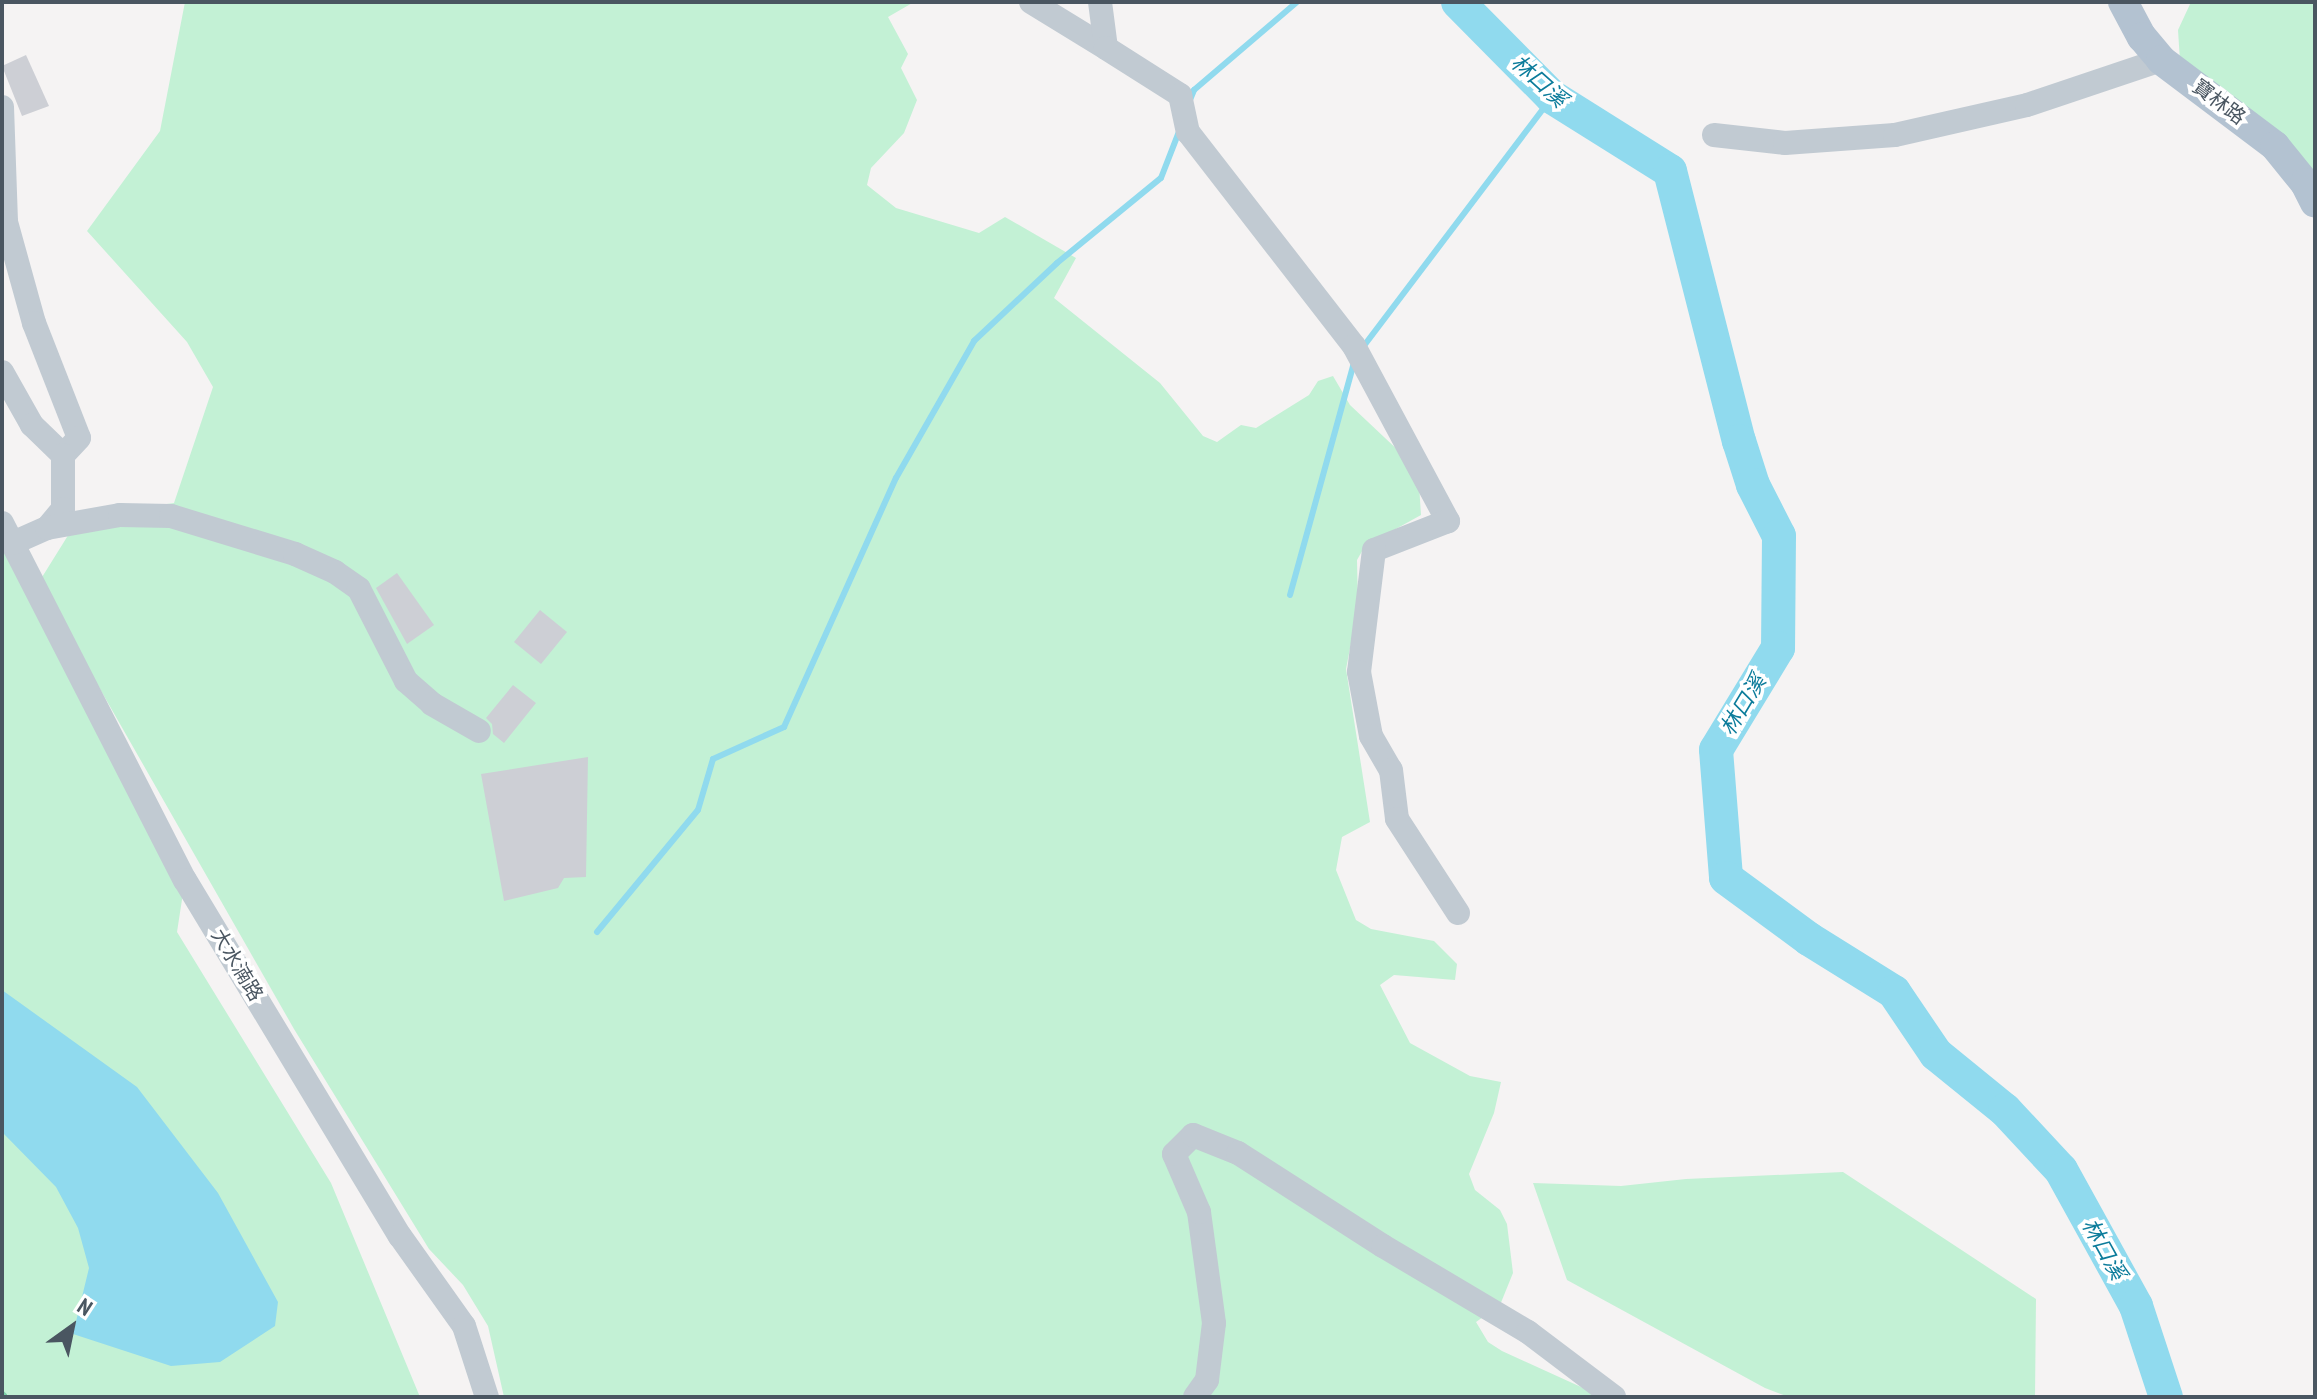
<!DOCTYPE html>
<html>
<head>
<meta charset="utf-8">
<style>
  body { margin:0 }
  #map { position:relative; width:2317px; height:1399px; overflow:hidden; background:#f5f3f3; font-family:"PT Sans Narrow","Noto Sans TC",sans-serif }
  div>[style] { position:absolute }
  .green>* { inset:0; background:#c3f1d5 }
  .water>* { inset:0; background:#90daee }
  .stream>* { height:6px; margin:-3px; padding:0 3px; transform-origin:3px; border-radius:3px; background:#90daee }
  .river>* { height:34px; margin:-17px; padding:0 17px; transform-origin:17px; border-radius:17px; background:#90daee }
  .building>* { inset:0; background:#cdcfd5 }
  .path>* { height:3px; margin-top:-1.5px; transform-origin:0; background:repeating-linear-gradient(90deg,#7ad0a6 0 6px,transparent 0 10px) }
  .minor>* { height:24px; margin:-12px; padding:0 12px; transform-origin:12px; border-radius:12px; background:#c1cad2 }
  .major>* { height:30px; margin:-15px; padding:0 15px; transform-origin:15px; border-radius:15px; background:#b3c2d1 }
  span { translate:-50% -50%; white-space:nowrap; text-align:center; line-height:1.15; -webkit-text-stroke:7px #fff; paint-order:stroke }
  .street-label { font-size:20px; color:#4a5661 }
  .water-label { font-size:22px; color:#0c7c9b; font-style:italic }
  .frame { position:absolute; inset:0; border:4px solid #4a5661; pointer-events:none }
  .north { position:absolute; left:32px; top:1287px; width:80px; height:80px; -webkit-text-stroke:6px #fff; paint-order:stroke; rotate:33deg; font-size:22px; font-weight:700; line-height:32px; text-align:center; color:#4a5661 }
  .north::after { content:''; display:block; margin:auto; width:28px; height:36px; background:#4a5661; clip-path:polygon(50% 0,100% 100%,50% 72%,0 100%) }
</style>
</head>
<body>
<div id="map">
  <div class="green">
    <div style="clip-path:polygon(185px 2px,914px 2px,888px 17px,908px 54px,901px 68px,917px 100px,904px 133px,871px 168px,867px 185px,896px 208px,979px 233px,1005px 217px,1076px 258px,1054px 298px,1160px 383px,1203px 436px,1217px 442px,1241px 425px,1256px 428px,1309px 395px,1318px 381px,1333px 376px,1350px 405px,1402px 454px,1419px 484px,1421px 515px,1365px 546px,1357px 560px,1358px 607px,1346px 669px,1370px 822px,1342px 837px,1336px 870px,1356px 920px,1371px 929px,1434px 941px,1457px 964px,1455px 980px,1394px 975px,1380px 985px,1410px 1043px,1470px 1076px,1501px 1082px,1494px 1113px,1469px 1174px,1475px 1190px,1500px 1210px,1507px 1224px,1513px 1273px,1500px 1305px,1476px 1322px,1488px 1342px,1502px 1351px,1603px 1397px,504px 1397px,488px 1326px,463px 1285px,429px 1249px,294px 1029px,39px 582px,72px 529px,115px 511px,174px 503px,213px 387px,187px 342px,87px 231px,160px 131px)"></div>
    <div style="clip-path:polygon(2191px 2px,2315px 2px,2315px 217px,2271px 152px,2181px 77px,2178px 30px)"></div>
    <div style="clip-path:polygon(2px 523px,185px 880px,177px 932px,331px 1183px,420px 1397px,2px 1397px)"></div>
    <div style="clip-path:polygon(1843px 1172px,2036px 1299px,2035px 1397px,1789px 1397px,1765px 1388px,1567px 1280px,1533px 1183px,1621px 1186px,1686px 1179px)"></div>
  </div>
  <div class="water">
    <div style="clip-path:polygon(2px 990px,137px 1087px,218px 1193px,278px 1302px,275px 1326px,220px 1362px,171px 1366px,73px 1334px,89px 1268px,78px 1228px,56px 1187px,2px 1132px)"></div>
  </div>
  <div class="stream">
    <div style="left:1190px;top:100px;width:11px;rotate:-68deg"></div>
    <div style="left:1194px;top:90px;width:135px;rotate:-40.5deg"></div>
    <div style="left:1363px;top:347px;width:313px;rotate:-52.9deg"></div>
    <div style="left:1290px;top:595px;width:241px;rotate:-74.6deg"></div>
    <div style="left:597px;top:932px;width:158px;rotate:-50.4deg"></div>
    <div style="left:698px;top:810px;width:53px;rotate:-73.6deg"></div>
    <div style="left:713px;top:759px;width:78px;rotate:-24.3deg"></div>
    <div style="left:784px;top:727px;width:273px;rotate:-65.8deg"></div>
    <div style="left:896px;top:478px;width:158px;rotate:-60.3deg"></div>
    <div style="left:974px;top:341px;width:114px;rotate:-43.2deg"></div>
    <div style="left:1057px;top:263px;width:134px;rotate:-39.3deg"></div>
    <div style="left:1161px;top:178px;width:53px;rotate:-68.8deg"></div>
  </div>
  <div class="river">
    <div style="left:1458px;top:2px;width:134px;rotate:45.3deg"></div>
    <div style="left:1552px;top:97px;width:139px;rotate:32.1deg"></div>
    <div style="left:1670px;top:171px;width:279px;rotate:75.7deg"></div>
    <div style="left:1739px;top:441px;width:46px;rotate:72.3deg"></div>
    <div style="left:1753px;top:485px;width:57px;rotate:63deg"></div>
    <div style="left:1779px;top:536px;width:112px;rotate:90.5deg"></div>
    <div style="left:1778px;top:648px;width:119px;rotate:121.3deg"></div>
    <div style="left:1716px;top:750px;width:128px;rotate:85.5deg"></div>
    <div style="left:1726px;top:878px;width:103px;rotate:36.3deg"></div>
    <div style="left:1809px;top:939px;width:100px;rotate:31.9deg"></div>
    <div style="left:1894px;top:992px;width:75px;rotate:55.9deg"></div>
    <div style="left:1936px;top:1054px;width:89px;rotate:39.1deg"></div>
    <div style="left:2005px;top:1110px;width:82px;rotate:47deg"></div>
    <div style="left:2061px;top:1170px;width:155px;rotate:61.1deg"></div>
    <div style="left:2136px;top:1306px;width:96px;rotate:71.8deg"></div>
  </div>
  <div class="building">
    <div style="clip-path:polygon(26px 55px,49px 106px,22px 116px,2px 66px)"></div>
    <div style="clip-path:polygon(397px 573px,434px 625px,407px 644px,376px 588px)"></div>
    <div style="clip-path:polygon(540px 610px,567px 632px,541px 664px,514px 642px)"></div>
    <div style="clip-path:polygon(513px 685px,536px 703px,504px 743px,493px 734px,492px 724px,486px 718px)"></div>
    <div style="clip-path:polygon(588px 757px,586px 877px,564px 878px,558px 888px,504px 901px,481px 774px)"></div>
  </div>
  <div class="path">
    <div style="left:2px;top:1391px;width:8px;rotate:45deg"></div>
  </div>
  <div class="minor">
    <div style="left:1031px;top:2px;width:88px;rotate:31.5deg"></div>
    <div style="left:1100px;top:2px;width:46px;rotate:82.6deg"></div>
    <div style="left:1106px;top:48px;width:88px;rotate:32.4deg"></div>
    <div style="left:1180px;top:95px;width:38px;rotate:78deg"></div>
    <div style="left:1188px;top:132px;width:271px;rotate:52.2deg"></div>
    <div style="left:1354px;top:346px;width:199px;rotate:61.8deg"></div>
    <div style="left:1448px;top:521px;width:79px;rotate:158.6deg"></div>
    <div style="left:1374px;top:550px;width:123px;rotate:97deg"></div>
    <div style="left:1359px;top:672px;width:65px;rotate:79.4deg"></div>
    <div style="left:1371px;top:736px;width:39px;rotate:60deg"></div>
    <div style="left:1391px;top:770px;width:49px;rotate:83deg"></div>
    <div style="left:1397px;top:819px;width:112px;rotate:57deg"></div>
    <div style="left:2px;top:107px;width:115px;rotate:88deg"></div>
    <div style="left:6px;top:222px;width:105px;rotate:74.5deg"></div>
    <div style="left:34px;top:323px;width:123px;rotate:68.6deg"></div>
    <div style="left:79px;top:438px;width:23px;rotate:133deg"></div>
    <div style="left:1714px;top:135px;width:71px;rotate:6.4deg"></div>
    <div style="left:1785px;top:143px;width:110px;rotate:-4.2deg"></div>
    <div style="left:1895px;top:135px;width:135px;rotate:-12.8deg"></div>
    <div style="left:2027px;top:105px;width:141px;rotate:-18.6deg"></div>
    <div style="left:2px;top:372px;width:61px;rotate:60.5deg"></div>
    <div style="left:32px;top:425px;width:43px;rotate:44.1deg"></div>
    <div style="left:63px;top:455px;width:54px;rotate:90deg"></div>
    <div style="left:63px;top:509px;width:25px;rotate:130deg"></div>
    <div style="left:2px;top:523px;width:401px;rotate:62.9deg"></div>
    <div style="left:185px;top:880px;width:416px;rotate:58.9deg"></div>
    <div style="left:400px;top:1236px;width:110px;rotate:54.6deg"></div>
    <div style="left:464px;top:1326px;width:75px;rotate:72.1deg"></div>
    <div style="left:13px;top:543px;width:37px;rotate:-24deg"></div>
    <div style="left:47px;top:528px;width:74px;rotate:-10.1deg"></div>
    <div style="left:120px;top:515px;width:51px;rotate:1.1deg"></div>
    <div style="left:171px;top:516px;width:130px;rotate:17deg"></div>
    <div style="left:295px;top:554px;width:44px;rotate:24.2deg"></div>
    <div style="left:335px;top:572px;width:29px;rotate:35deg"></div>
    <div style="left:359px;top:589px;width:103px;rotate:62.9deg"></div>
    <div style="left:406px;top:681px;width:35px;rotate:41deg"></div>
    <div style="left:432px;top:704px;width:54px;rotate:29.9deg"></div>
    <div style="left:1195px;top:1397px;width:21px;rotate:-55deg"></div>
    <div style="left:1207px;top:1380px;width:57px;rotate:-83deg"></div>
    <div style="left:1214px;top:1323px;width:112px;rotate:-97.7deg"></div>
    <div style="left:1199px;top:1212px;width:63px;rotate:-113.3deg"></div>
    <div style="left:1174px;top:1154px;width:27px;rotate:-45deg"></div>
    <div style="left:1193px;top:1135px;width:48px;rotate:21.8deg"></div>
    <div style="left:1238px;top:1153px;width:172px;rotate:32.7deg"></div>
    <div style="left:1383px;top:1246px;width:169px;rotate:30.7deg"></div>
    <div style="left:1528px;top:1332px;width:108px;rotate:37.1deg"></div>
  </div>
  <div class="major">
    <div style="left:2123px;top:2px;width:40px;rotate:62deg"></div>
    <div style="left:2142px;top:37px;width:30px;rotate:50deg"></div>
    <div style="left:2161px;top:60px;width:143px;rotate:37deg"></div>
    <div style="left:2275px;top:146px;width:48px;rotate:51deg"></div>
    <div style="left:2305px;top:183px;width:22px;rotate:63deg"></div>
  </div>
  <div class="street-label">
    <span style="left:2219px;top:102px;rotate:37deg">寶林路</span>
    <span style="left:237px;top:965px;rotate:59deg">大水湳路</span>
  </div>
  <div class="water-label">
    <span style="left:1539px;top:81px;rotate:42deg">林口溪</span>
    <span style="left:1743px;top:705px;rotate:-59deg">林口溪</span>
    <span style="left:2104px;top:1249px;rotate:61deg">林口溪</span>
  </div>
  <div class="frame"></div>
  <div class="north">N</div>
</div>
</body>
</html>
